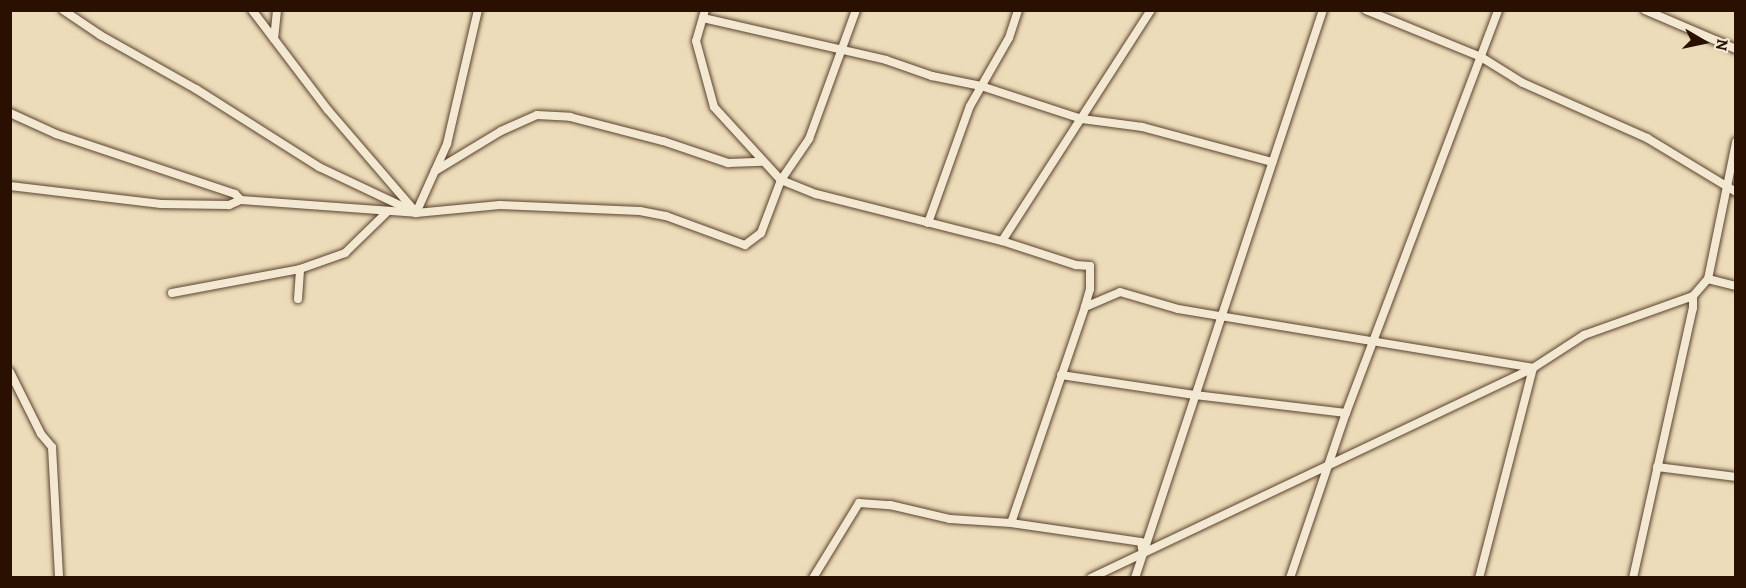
<!DOCTYPE html>
<html>
<head>
<meta charset="utf-8">
<style>
  body { margin:0 }
  #map { position:relative; width:1746px; height:588px; overflow:hidden; background:#eddcb9; font-family:Alegreya,serif }
  div>[style] { position:absolute }
  .roads { filter:drop-shadow(0 0 2px #5a432e) drop-shadow(0 0 2px #5a432e) }
  .minor>* { height:8px; margin:-4px; padding:0 4px; transform-origin:4px; border-radius:4px; background:#f3e8d2 }
  span { translate:-50% -50%; white-space:nowrap; text-align:center; line-height:1.15; -webkit-text-stroke:4.5px #f3e8d2; paint-order:stroke }
  .frame { position:absolute; inset:0; border:12px solid #291000; pointer-events:none }
  .north { position:absolute; left:1674px; top:12px; width:60px; height:60px; -webkit-text-stroke:4px #f3e8d2; paint-order:stroke; rotate:99deg; font-size:16px; font-weight:700; line-height:24px; text-align:center; color:#291000 }
  .north::after { content:''; display:block; margin:auto; width:21px; height:27px; background:#291000; clip-path:polygon(50% 0,100% 100%,50% 72%,0 100%) }
</style>
</head>
<body>
<div id="map">
  <div class="roads">
    <div class="minor">
      <div style="left:63px;top:10px;width:45px;rotate:34deg"></div>
      <div style="left:100px;top:35px;width:110px;rotate:29.4deg"></div>
      <div style="left:196px;top:89px;width:146px;rotate:32.4deg"></div>
      <div style="left:319px;top:167px;width:101px;rotate:25.3deg"></div>
      <div style="left:252px;top:10px;width:126px;rotate:52.8deg"></div>
      <div style="left:328px;top:110px;width:132px;rotate:49.3deg"></div>
      <div style="left:705px;top:10px;width:32px;rotate:106deg"></div>
      <div style="left:696px;top:41px;width:68px;rotate:74.7deg"></div>
      <div style="left:714px;top:107px;width:99px;rotate:47.5deg"></div>
      <div style="left:781px;top:180px;width:50px;rotate:-55.7deg"></div>
      <div style="left:809px;top:139px;width:137px;rotate:-70deg"></div>
      <div style="left:1366px;top:10px;width:124px;rotate:22.2deg"></div>
      <div style="left:1481px;top:57px;width:49px;rotate:31.8deg"></div>
      <div style="left:1523px;top:83px;width:136px;rotate:23.9deg"></div>
      <div style="left:1647px;top:138px;width:104px;rotate:31.2deg"></div>
      <div style="left:1645px;top:10px;width:99px;rotate:23.2deg"></div>
      <div style="left:703px;top:18px;width:188px;rotate:12.9deg"></div>
      <div style="left:886px;top:60px;width:49px;rotate:19.2deg"></div>
      <div style="left:932px;top:76px;width:50px;rotate:11.5deg"></div>
      <div style="left:981px;top:86px;width:106px;rotate:18.1deg"></div>
      <div style="left:1082px;top:119px;width:61px;rotate:7.6deg"></div>
      <div style="left:1142px;top:127px;width:135px;rotate:15.1deg"></div>
      <div style="left:274px;top:39px;width:29px;rotate:-84deg"></div>
      <div style="left:10px;top:113px;width:51px;rotate:24.5deg"></div>
      <div style="left:56px;top:134px;width:189px;rotate:18.5deg"></div>
      <div style="left:235px;top:194px;width:8px;rotate:45deg"></div>
      <div style="left:435px;top:171px;width:77px;rotate:-31.2deg"></div>
      <div style="left:501px;top:131px;width:39px;rotate:-24deg"></div>
      <div style="left:537px;top:115px;width:33px;rotate:3deg"></div>
      <div style="left:570px;top:117px;width:96px;rotate:14.5deg"></div>
      <div style="left:663px;top:141px;width:69px;rotate:18.7deg"></div>
      <div style="left:728px;top:163px;width:35px;rotate:-2deg"></div>
      <div style="left:10px;top:186px;width:152px;rotate:6.8deg"></div>
      <div style="left:161px;top:204px;width:68px;rotate:0.8deg"></div>
      <div style="left:229px;top:205px;width:13px;rotate:-23deg"></div>
      <div style="left:241px;top:200px;width:175px;rotate:4.2deg"></div>
      <div style="left:416px;top:213px;width:84px;rotate:-5.4deg"></div>
      <div style="left:500px;top:205px;width:140px;rotate:2.5deg"></div>
      <div style="left:640px;top:211px;width:26px;rotate:11deg"></div>
      <div style="left:666px;top:216px;width:84px;rotate:20.2deg"></div>
      <div style="left:745px;top:245px;width:20px;rotate:-37deg"></div>
      <div style="left:761px;top:233px;width:57px;rotate:-69.3deg"></div>
      <div style="left:781px;top:180px;width:38px;rotate:22deg"></div>
      <div style="left:816px;top:194px;width:192px;rotate:14.2deg"></div>
      <div style="left:1002px;top:241px;width:78px;rotate:18deg"></div>
      <div style="left:1076px;top:265px;width:14px;rotate:4deg"></div>
      <div style="left:1090px;top:266px;width:23px;rotate:90deg"></div>
      <div style="left:1090px;top:289px;width:19px;rotate:106deg"></div>
      <div style="left:1085px;top:307px;width:228px;rotate:108.9deg"></div>
      <div style="left:416px;top:213px;width:76px;rotate:-65.8deg"></div>
      <div style="left:447px;top:144px;width:138px;rotate:-77deg"></div>
      <div style="left:928px;top:223px;width:124px;rotate:-70.3deg"></div>
      <div style="left:970px;top:106px;width:78px;rotate:-60.2deg"></div>
      <div style="left:1009px;top:38px;width:29px;rotate:-72deg"></div>
      <div style="left:1002px;top:241px;width:275px;rotate:-57.2deg"></div>
      <div style="left:1708px;top:279px;width:140px;rotate:-78.4deg"></div>
      <div style="left:172px;top:293px;width:130px;rotate:-10.6deg"></div>
      <div style="left:300px;top:269px;width:48px;rotate:-19.6deg"></div>
      <div style="left:345px;top:253px;width:60px;rotate:-44.3deg"></div>
      <div style="left:298px;top:299px;width:30px;rotate:-86deg"></div>
      <div style="left:1085px;top:307px;width:38px;rotate:-23deg"></div>
      <div style="left:1120px;top:292px;width:60px;rotate:16.3deg"></div>
      <div style="left:1178px;top:309px;width:43px;rotate:9.5deg"></div>
      <div style="left:1220px;top:316px;width:317px;rotate:9.4deg"></div>
      <div style="left:1533px;top:368px;width:217px;rotate:104.4deg"></div>
      <div style="left:10px;top:372px;width:69px;rotate:63.4deg"></div>
      <div style="left:41px;top:434px;width:17px;rotate:50deg"></div>
      <div style="left:52px;top:447px;width:131px;rotate:86.9deg"></div>
      <div style="left:1061px;top:375px;width:135px;rotate:8.5deg"></div>
      <div style="left:1195px;top:395px;width:152px;rotate:6.8deg"></div>
      <div style="left:1657px;top:467px;width:80px;rotate:7.2deg"></div>
      <div style="left:813px;top:578px;width:88px;rotate:-58.5deg"></div>
      <div style="left:859px;top:503px;width:31px;rotate:4deg"></div>
      <div style="left:890px;top:505px;width:62px;rotate:13.1deg"></div>
      <div style="left:950px;top:519px;width:61px;rotate:3.8deg"></div>
      <div style="left:1011px;top:523px;width:131px;rotate:8.3deg"></div>
      <div style="left:1141px;top:542px;width:12px;rotate:81deg"></div>
      <div style="left:1091px;top:578px;width:489px;rotate:-25.4deg"></div>
      <div style="left:1533px;top:368px;width:61px;rotate:-32.9deg"></div>
      <div style="left:1584px;top:335px;width:116px;rotate:-19.7deg"></div>
      <div style="left:1693px;top:296px;width:23px;rotate:-49deg"></div>
      <div style="left:1708px;top:279px;width:29px;rotate:14deg"></div>
      <div style="left:1135px;top:578px;width:598px;rotate:-71.69deg"></div>
      <div style="left:1290px;top:578px;width:174px;rotate:-71.3deg"></div>
      <div style="left:1346px;top:413px;width:431px;rotate:-69.3deg"></div>
      <div style="left:1633px;top:578px;width:277px;rotate:-77.5deg"></div>
      <div style="left:1693px;top:308px;width:12px;rotate:-90deg"></div>
    </div>
  </div>
  <div class="frame"></div>
  <div class="north">N</div>
</div>
</body>
</html>
